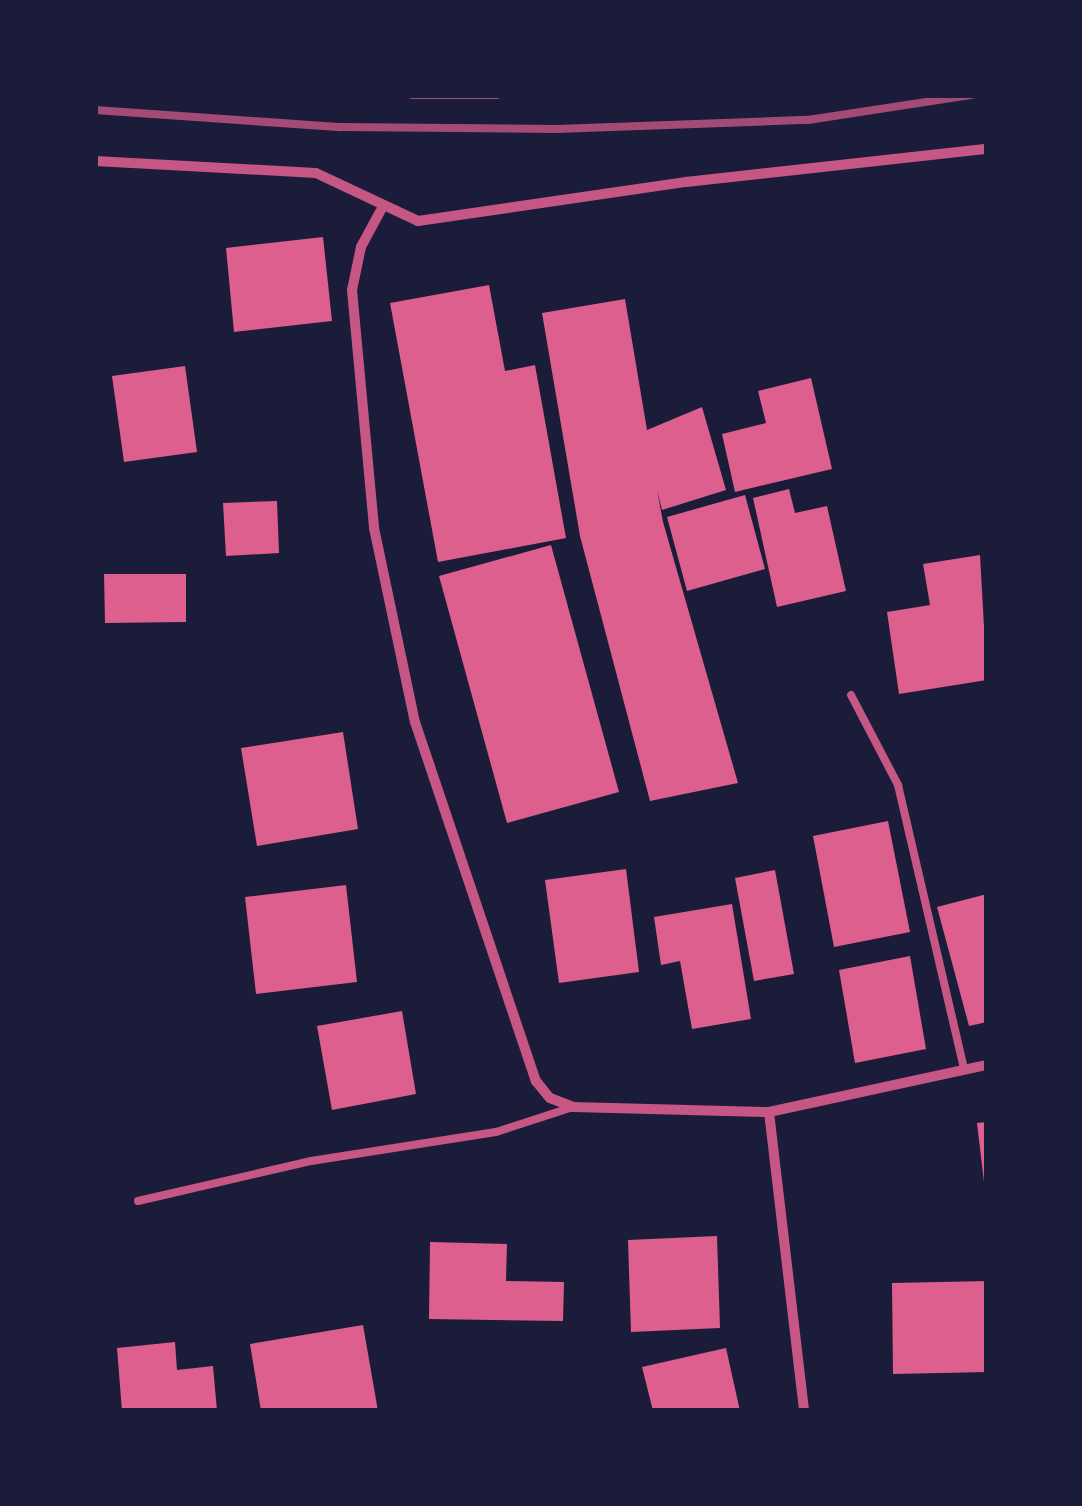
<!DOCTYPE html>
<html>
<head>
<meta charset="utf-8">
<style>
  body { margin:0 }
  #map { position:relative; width:1082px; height:1506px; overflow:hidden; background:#1b1b3a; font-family:"DejaVu Sans",sans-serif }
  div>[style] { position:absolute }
  .building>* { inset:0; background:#dd5f8e }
  .service>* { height:8px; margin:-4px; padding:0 4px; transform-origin:4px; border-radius:4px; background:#c65784 }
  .minor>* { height:10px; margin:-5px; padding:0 5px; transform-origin:5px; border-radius:5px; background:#c65784 }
  .rail>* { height:8px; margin:-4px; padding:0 4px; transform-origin:4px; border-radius:4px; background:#a44b75 }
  span { translate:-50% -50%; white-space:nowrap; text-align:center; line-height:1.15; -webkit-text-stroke:8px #1b1b3a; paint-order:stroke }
  .frame { position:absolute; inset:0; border:98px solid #1b1b3a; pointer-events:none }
</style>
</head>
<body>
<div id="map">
  <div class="building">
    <div style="clip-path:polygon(323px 237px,332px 321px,234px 332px,226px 248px)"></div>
    <div style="clip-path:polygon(489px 285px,505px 371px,535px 365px,566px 538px,438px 562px,390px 303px)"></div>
    <div style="clip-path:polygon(625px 299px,647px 430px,702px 407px,726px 490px,662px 510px,657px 490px,663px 522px,738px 783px,650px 801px,580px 536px,542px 313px)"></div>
    <div style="clip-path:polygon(185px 366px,197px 452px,124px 462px,112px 376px)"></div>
    <div style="clip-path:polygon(811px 378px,832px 469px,735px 492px,722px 434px,766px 423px,758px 391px)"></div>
    <div style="clip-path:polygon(789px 489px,795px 513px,827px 506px,846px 591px,777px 607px,753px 498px)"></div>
    <div style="clip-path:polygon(745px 495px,765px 569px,687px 591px,667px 517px)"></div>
    <div style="clip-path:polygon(277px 501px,279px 553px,226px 556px,223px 503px)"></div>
    <div style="clip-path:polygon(551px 545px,619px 792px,507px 823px,439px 576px)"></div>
    <div style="clip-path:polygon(980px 555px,987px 680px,899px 694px,887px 612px,930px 605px,923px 564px)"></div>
    <div style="clip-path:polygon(104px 574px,186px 574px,186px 622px,105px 623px)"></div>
    <div style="clip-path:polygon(343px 732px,358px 829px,257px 846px,241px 748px)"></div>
    <div style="clip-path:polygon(888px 821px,910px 932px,834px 947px,813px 836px)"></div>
    <div style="clip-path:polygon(626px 869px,639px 972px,559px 983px,545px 880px)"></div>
    <div style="clip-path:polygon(775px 870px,794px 974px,754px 981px,735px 878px)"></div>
    <div style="clip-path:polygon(346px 885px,357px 982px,256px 994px,245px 897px)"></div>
    <div style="clip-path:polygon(987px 894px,987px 1022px,969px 1026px,937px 907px)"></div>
    <div style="clip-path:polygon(732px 904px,751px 1019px,692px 1029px,680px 961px,661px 965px,654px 917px)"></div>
    <div style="clip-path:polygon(910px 956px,926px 1049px,855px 1063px,839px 970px)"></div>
    <div style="clip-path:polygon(402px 1011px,416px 1094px,332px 1110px,317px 1026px)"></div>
    <div style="clip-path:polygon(987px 1122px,987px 1182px,984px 1182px,977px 1123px)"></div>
    <div style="clip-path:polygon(717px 1236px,720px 1328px,631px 1332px,628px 1240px)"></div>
    <div style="clip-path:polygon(430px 1242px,507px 1244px,506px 1281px,564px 1282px,563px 1321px,429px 1319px)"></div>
    <div style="clip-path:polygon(987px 1281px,987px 1372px,893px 1374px,892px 1283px)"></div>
    <div style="clip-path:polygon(363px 1325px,378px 1411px,261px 1411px,250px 1344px)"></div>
    <div style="clip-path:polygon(175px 1342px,177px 1370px,213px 1366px,217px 1411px,122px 1411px,117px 1348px)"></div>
    <div style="clip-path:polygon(726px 1348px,740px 1411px,653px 1411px,642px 1367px)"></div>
  </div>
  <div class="service">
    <div style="left:851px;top:695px;width:102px;rotate:62.4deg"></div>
    <div style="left:898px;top:785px;width:292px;rotate:76.9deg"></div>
    <div style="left:138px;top:1201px;width:178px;rotate:-13deg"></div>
    <div style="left:311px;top:1161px;width:187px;rotate:-8.9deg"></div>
    <div style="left:496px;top:1132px;width:81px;rotate:-18deg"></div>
  </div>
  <div class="minor">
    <div style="left:95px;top:161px;width:221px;rotate:3.1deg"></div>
    <div style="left:316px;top:173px;width:113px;rotate:25.2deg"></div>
    <div style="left:418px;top:221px;width:271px;rotate:-8.3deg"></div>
    <div style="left:686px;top:182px;width:303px;rotate:-6.3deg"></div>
    <div style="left:382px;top:208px;width:44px;rotate:118.3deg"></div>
    <div style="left:361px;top:247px;width:44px;rotate:101.8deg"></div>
    <div style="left:352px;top:290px;width:239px;rotate:84.7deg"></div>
    <div style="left:374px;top:528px;width:198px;rotate:78.1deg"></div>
    <div style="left:415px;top:722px;width:379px;rotate:71.4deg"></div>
    <div style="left:536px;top:1081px;width:22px;rotate:51deg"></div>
    <div style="left:550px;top:1098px;width:25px;rotate:21deg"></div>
    <div style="left:573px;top:1107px;width:196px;rotate:1.5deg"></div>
    <div style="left:769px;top:1112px;width:223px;rotate:-12.2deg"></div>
    <div style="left:769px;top:1112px;width:301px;rotate:83.3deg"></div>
  </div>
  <div class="rail">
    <div style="left:412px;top:95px;width:85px"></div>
    <div style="left:95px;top:110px;width:247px;rotate:4deg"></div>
    <div style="left:341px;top:127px;width:216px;rotate:0.5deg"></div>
    <div style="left:557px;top:129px;width:251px;rotate:-2.1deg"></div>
    <div style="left:808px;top:120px;width:166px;rotate:-8.7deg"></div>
  </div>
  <div class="frame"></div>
</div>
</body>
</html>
